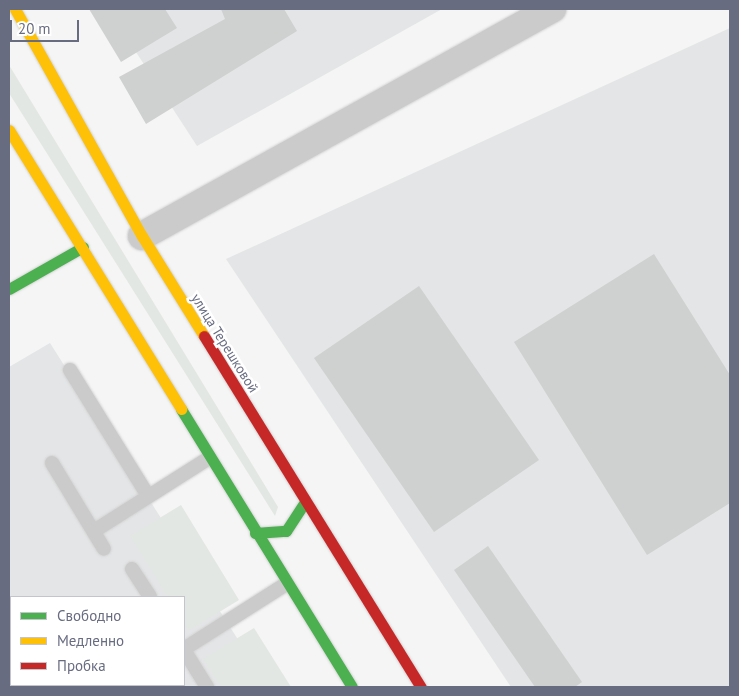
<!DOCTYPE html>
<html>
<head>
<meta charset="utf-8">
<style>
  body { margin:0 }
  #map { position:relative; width:739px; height:696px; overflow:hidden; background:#f4f5f4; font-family:"PT Sans",sans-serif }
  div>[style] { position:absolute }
  .built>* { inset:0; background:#e4e5e6 }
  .green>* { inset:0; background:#e2e7e3 }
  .building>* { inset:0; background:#cfd0d0 }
  .roads { filter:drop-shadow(0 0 1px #d2d2d3) drop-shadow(0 0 1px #d2d2d3) }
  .lane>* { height:14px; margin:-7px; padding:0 7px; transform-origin:7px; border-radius:7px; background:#cbcbcc }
  .street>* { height:28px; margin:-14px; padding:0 14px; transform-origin:14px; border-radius:14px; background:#cbcbcc }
  .fast>* { height:11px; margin:-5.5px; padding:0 5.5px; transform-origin:5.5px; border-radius:5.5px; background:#4caf50 }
  .slow>* { height:11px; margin:-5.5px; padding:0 5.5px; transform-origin:5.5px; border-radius:5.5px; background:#ffc107 }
  .jam>* { height:11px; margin:-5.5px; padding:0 5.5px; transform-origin:5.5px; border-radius:5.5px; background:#c62828 }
  span { translate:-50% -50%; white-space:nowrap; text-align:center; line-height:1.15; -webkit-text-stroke:5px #fff; paint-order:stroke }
  .street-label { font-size:14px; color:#686c80 }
  .frame { position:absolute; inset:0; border:10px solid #686c80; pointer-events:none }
  .legend { position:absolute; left:10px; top:596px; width:175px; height:90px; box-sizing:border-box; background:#fff; border:1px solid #c3c4cc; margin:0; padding:6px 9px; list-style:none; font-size:15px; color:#686c80 }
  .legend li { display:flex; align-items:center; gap:10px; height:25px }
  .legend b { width:25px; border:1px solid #c3c4cc }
  .scale { position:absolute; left:10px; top:20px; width:69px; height:22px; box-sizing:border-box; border:2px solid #686c80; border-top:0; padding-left:6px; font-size:15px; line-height:18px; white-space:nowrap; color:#686c80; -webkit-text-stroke:4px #fff; paint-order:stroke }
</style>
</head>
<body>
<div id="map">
  <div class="built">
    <div style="clip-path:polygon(108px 9px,442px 9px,197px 146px)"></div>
    <div style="clip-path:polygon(730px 28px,730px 687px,511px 687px,226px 259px)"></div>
    <div style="clip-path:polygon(evenodd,50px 343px,268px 687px,9px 687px,9px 367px,50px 343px,11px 597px,184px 597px,184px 685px,11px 685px,11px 597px)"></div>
  </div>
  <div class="green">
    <div style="clip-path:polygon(9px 65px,278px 507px,275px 516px,9px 93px)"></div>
    <div style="clip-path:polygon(181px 505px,239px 600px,188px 631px,184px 623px,184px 597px,168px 597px,130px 536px)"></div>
    <div style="clip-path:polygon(254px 628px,291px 687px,221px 687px,203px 659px)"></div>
  </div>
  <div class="building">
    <div style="clip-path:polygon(89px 9px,165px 9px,177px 28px,121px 62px)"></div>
    <div style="clip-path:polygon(221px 9px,284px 9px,297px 31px,146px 124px,119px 77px,225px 19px)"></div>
    <div style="clip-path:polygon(654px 254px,730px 375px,730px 503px,647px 555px,514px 342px)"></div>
    <div style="clip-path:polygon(419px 286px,539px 460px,434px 532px,314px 358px)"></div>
    <div style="clip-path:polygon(488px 546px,582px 682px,575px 687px,535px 687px,454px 570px)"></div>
    <div style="clip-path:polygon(103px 685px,174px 685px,175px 687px,104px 687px)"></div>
  </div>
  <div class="roads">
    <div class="lane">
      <div style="left:70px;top:370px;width:148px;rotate:58.2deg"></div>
      <div style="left:52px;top:463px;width:100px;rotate:58.8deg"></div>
      <div style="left:94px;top:531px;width:136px;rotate:-32.4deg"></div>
      <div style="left:132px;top:569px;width:33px;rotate:57deg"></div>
      <div style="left:184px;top:649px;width:121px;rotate:-32.5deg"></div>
      <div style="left:184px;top:650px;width:44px;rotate:58.1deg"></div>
    </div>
    <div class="street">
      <div style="left:142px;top:236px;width:469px;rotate:-29deg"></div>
    </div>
    <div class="fast">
      <div style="left:9px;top:289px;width:85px;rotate:-29.6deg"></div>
      <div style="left:181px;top:409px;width:326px;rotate:58.4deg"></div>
      <div style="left:255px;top:533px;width:31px;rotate:-4deg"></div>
      <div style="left:286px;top:531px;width:35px;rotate:-57deg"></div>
    </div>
    <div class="slow">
      <div style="left:15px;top:9px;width:260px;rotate:60.8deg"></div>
      <div style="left:142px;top:236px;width:118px;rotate:58.2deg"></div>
      <div style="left:9px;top:130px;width:328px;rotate:58.3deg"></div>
    </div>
    <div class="jam">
      <div style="left:204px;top:336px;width:413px;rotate:58.3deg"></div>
    </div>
  </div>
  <div class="street-label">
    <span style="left:225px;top:343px;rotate:58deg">улица Терешковой</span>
  </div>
  <div class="frame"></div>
  <ul class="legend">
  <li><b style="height:6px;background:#4caf50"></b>Свободно</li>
  <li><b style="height:6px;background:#ffc107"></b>Медленно</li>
  <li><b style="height:6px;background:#c62828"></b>Пробка</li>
  </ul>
  <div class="scale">20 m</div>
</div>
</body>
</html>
